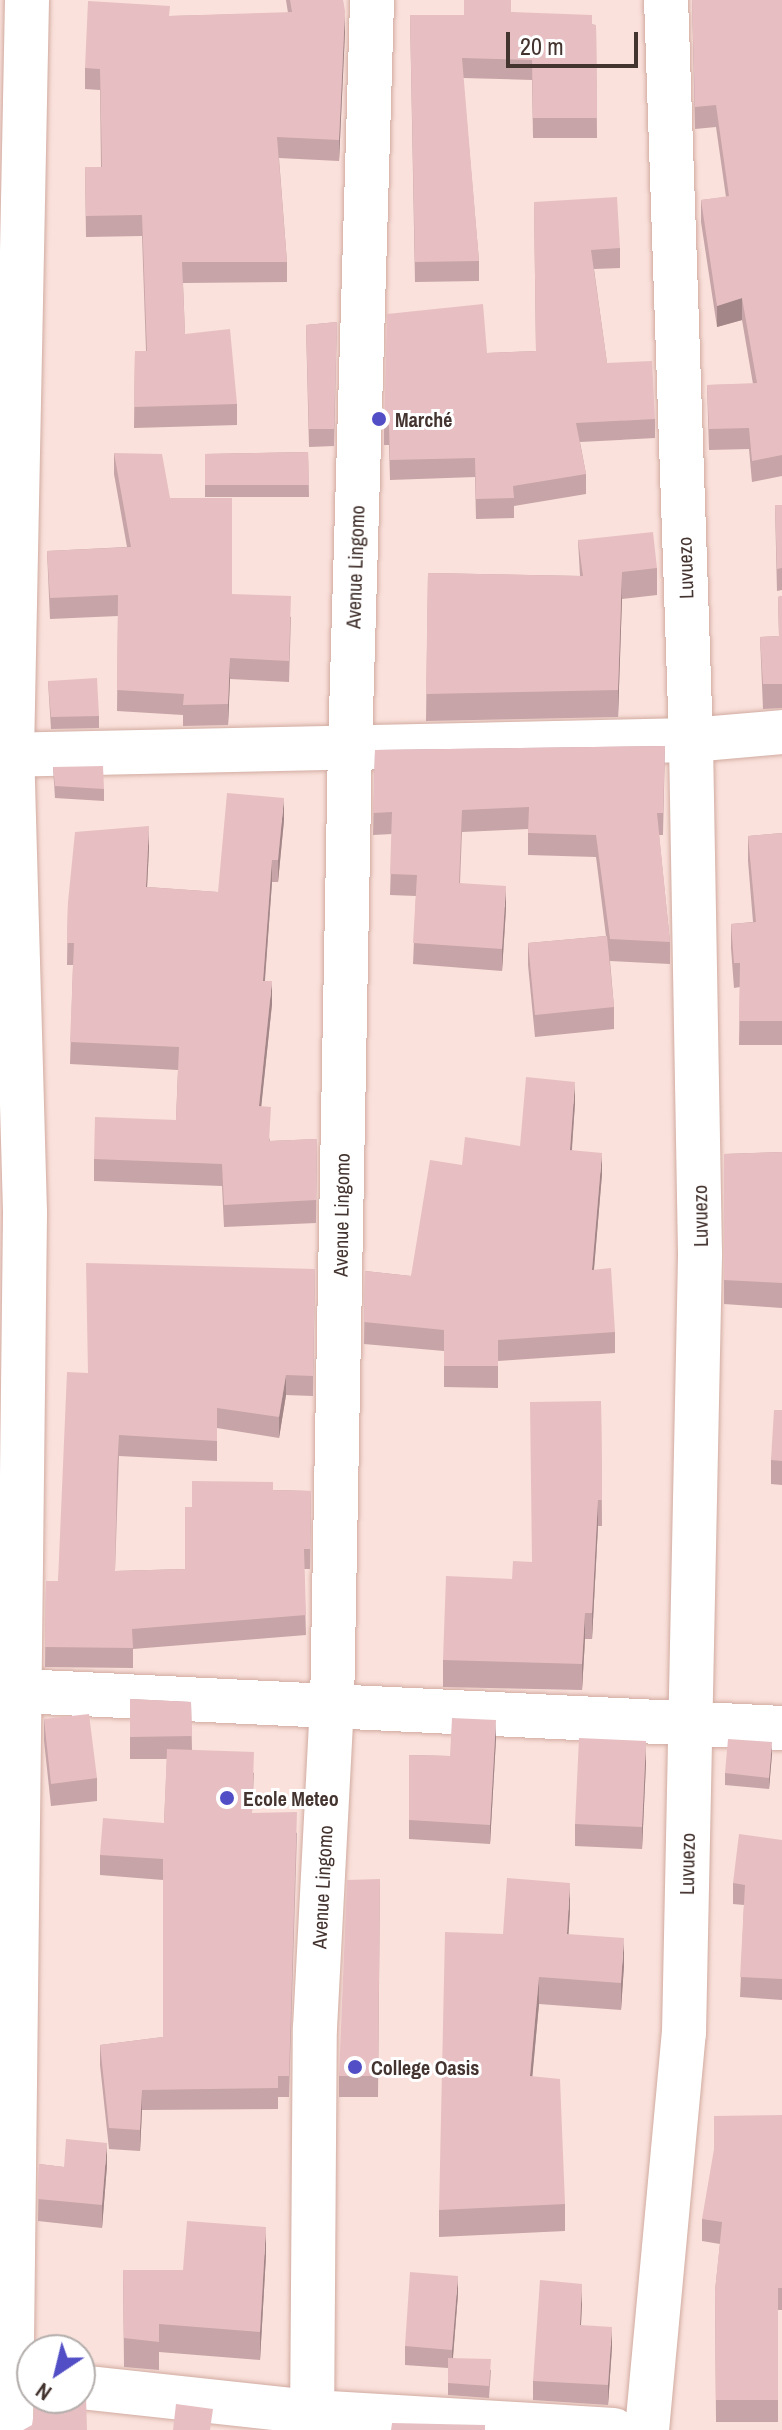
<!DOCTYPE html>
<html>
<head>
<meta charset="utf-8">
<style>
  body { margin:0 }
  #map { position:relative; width:782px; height:2430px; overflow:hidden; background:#fae1db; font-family:"Archivo Narrow",sans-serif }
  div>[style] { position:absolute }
  .roads { filter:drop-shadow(0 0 2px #d1aba1) drop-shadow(0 0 2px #d1aba1) }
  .minor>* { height:44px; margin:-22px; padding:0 22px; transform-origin:22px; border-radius:22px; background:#fff }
  .wall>* { inset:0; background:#c7a4a7 }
  .shaded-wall>* { inset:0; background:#a28688 }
  .building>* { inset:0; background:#e7bfc2 }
  .dots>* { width:22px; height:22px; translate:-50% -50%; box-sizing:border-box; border:4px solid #fff; border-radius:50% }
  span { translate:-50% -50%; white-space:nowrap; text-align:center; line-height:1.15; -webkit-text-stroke:6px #fff; paint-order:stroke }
  .poi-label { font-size:20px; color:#443430; font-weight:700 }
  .left { translate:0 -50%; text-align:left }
  .street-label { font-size:20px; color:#443430 }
  .north { position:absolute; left:16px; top:2334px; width:80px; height:80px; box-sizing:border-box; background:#fff; border:2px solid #b4aeac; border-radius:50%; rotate:215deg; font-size:22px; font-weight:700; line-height:32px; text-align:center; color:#443430 }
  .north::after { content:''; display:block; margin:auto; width:28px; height:36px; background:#524fc6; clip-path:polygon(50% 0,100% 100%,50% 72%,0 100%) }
  .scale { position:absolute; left:506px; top:32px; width:132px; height:36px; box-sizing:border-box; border:4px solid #443430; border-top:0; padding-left:10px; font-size:24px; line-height:28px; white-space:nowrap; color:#443430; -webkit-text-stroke:6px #fff; paint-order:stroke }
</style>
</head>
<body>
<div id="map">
  <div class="roads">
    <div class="minor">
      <div style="left:0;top:755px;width:691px;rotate:-1.24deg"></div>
      <div style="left:691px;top:740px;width:91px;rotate:-5deg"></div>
      <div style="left:0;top:1690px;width:783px;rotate:2.78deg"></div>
      <div style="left:80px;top:2387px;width:233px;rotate:6.2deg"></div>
      <div style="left:312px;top:2412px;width:302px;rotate:3.4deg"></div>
      <div style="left:11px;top:2430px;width:1218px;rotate:-89.34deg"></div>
      <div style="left:25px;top:1212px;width:458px;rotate:-91.6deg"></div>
      <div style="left:12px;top:754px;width:754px;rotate:-88.86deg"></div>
      <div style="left:312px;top:2430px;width:402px;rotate:-89.6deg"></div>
      <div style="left:315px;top:2028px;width:320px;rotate:-87deg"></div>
      <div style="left:332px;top:1708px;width:961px;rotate:-88.93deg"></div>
      <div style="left:350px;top:747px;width:747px;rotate:-88.31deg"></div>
      <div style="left:647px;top:2430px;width:399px;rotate:-84.7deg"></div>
      <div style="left:684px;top:2033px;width:780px;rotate:-88.82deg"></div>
      <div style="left:700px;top:1253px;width:513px;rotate:-91.01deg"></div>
      <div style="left:691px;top:740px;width:740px;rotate:-91.93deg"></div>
    </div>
  </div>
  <div class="wall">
    <div style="clip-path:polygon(286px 0,343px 0,345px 32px,339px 161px,279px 158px,287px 262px,287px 282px,183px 283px,185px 334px,237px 404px,237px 425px,134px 428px,135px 351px,146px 351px,142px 236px,86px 237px,85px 167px,101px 167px,100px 90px,85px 89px,85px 68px,170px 16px,288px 13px)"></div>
    <div style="clip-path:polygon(692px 0,782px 0,782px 476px,752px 482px,749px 449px,709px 450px,707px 385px,753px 384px,742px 320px,717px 327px,701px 222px,701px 200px,726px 197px,716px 127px,695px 129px)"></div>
    <div style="clip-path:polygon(511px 12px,596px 25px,597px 138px,533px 138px,532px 80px,463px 78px,479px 261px,479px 281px,415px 282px,410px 15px,464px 15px)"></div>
    <div style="clip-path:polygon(534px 202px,620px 248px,620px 268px,594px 269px,607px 363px,655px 419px,655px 438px,580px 442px,586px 474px,586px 494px,514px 506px,514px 518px,476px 519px,475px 477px,390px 480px,389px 445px,384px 445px,384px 425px,487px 353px,536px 351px)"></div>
    <div style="clip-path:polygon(337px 322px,334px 446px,309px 447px,306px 325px)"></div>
    <div style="clip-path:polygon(308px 452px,309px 497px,205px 497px,205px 454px)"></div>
    <div style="clip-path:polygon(114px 453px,170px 498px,232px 594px,291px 617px,289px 682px,230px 679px,228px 725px,183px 726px,183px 715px,117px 711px,118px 616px,50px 619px,47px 551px,127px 547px,114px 474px)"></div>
    <div style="clip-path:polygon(775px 505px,782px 505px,782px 590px,777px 591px)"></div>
    <div style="clip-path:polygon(578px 540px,657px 568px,657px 595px,622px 599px,618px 717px,426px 721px,428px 573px,580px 576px)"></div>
    <div style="clip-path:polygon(782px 596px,782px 708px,763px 709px,760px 637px,779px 636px,778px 597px)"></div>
    <div style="clip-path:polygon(48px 681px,99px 716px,99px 728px,51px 729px)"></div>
    <div style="clip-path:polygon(665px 746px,663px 835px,659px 835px,670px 942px,670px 964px,610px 961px,614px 1007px,614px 1029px,535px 1037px,528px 965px,528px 943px,606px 936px,596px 857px,528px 855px,528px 829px,462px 832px,460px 883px,506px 908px,502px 971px,413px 964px,416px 896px,390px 895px,392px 834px,373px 835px,375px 750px)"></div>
    <div style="clip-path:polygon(53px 767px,104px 789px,104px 801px,55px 798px)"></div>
    <div style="clip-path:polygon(284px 820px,278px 882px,272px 882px,265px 981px,272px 1004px,261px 1106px,270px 1141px,317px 1139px,316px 1223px,224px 1227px,222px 1186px,94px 1181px,94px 1159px,176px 1120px,178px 1070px,70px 1064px,73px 965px,67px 965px,68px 902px,149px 848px,147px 887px,218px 892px)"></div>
    <div style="clip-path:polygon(782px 833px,782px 1045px,739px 1045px,740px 987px,734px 988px,731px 948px,731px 924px,753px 922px,748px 861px,748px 836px)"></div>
    <div style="clip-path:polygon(575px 1103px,572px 1150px,602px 1174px,594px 1270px,615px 1332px,615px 1353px,498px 1361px,498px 1388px,444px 1387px,444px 1351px,364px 1344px,365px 1271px,411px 1276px,462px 1165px,520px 1146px)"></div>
    <div style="clip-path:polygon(782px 1152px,782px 1308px,724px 1304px,724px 1154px)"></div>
    <div style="clip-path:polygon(315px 1269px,313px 1396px,286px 1395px,279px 1438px,217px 1428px,217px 1461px,119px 1456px,115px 1571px,185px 1569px,192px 1507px,273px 1490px,311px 1491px,310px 1569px,304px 1569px,306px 1635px,133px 1649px,133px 1668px,45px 1667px,46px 1581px,58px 1581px,88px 1373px)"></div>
    <div style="clip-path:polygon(601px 1401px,602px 1526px,598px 1526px,592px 1639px,585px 1639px,582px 1690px,443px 1687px,443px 1660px,512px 1579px,532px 1562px)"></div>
    <div style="clip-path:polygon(782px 1410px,782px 1485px,771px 1484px,771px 1460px)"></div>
    <div style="clip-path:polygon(130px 1699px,191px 1702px,192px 1750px,254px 1773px,252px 1813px,297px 1833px,289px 2097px,278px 2097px,278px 2109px,142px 2110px,140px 2151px,109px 2149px,100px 2065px,100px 2045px,163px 2037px,163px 1880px,100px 1875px,100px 1855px,164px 1823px,167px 1759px,130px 1759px)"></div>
    <div style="clip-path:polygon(44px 1719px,97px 1778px,97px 1801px,51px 1806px,44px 1741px)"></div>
    <div style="clip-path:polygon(496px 1739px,490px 1844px,409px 1839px,409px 1755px,450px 1756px)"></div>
    <div style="clip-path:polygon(772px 1754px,769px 1789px,725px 1785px,725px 1773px)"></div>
    <div style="clip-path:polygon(646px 1763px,642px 1849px,575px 1846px,575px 1824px)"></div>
    <div style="clip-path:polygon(782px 1840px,782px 2000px,740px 1997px,744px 1905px,733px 1904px,733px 1883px)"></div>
    <div style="clip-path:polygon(380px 1879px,378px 2097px,339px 2097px,339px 2076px)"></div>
    <div style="clip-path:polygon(570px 1910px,568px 1934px,624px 1965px,621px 2010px,539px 2004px,532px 2076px,565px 2204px,565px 2231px,439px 2237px,439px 2210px,503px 1934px)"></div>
    <div style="clip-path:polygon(782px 2115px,782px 2310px,778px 2310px,778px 2422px,716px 2422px,715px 2291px,720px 2244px,702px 2241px,702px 2219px)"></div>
    <div style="clip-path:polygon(39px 2164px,64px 2167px,107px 2165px,102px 2228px,38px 2221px)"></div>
    <div style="clip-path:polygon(266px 2255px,260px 2360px,159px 2352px,159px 2370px,124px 2367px,123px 2270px,183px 2270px)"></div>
    <div style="clip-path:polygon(458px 2294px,453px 2358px,491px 2370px,489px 2398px,448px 2395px,448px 2368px,405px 2365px,405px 2346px)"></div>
    <div style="clip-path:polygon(582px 2303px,581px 2325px,612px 2347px,608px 2405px,533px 2400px,533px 2381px)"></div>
  </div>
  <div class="shaded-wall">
    <div style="clip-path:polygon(345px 11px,345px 32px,339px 161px,339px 140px)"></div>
    <div style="clip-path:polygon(742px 298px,742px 320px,717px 327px,717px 306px)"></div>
    <div style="clip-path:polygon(622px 572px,622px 599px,618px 717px,618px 690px)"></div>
    <div style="clip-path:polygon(230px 658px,230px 679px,228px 725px,228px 704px)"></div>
    <div style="clip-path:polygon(284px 798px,284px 820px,278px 882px,278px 860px)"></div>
    <div style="clip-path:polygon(149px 826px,149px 848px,146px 909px,146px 887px)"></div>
    <div style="clip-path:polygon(272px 860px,272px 882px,263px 1003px,263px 981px)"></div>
    <div style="clip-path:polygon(506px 886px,506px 908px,502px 971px,502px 949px)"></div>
    <div style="clip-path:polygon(272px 981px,272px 1004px,259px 1128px,259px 1106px)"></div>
    <div style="clip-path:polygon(575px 1082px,575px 1103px,570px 1172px,570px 1150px)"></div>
    <div style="clip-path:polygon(602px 1153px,602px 1174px,592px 1291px,592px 1270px)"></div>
    <div style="clip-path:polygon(286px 1375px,286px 1395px,279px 1438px,279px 1417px)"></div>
    <div style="clip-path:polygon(598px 1500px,598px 1526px,592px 1639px,592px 1613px)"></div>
    <div style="clip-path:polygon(585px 1613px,585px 1639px,582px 1690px,582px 1664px)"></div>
    <div style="clip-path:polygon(496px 1720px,496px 1739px,490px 1844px,490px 1825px)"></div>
    <div style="clip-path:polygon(646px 1741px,646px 1763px,642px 1849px,642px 1827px)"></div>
    <div style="clip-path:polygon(772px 1742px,772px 1754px,769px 1789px,769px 1778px)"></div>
    <div style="clip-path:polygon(570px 1883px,570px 1910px,567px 1961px,567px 1934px)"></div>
    <div style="clip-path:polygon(624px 1938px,624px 1965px,621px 2010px,621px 1983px)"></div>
    <div style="clip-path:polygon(539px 1977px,539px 2004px,530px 2102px,530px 2076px)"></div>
    <div style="clip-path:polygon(142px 2090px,142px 2110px,140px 2151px,140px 2130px)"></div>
    <div style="clip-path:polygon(107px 2143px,107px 2165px,102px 2228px,102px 2205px)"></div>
    <div style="clip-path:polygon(266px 2227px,266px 2255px,260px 2360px,260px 2332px)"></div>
    <div style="clip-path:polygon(458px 2276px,458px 2294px,452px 2368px,452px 2350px)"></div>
    <div style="clip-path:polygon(582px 2284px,582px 2303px,580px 2344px,580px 2325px)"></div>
    <div style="clip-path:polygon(612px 2327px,612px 2347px,608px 2405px,608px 2385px)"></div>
  </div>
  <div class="building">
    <div style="clip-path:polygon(290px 0,343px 0,345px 11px,339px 140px,277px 137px,287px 262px,182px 262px,185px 334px,230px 329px,237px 404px,134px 407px,135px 351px,147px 351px,142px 215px,86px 216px,85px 167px,102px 167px,100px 69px,85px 68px,88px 1px,170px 6px,169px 16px,292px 12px)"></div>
    <div style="clip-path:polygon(464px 0,511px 0,511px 12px,592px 15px,592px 25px,596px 25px,597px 118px,533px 118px,532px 60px,462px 58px,479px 261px,415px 262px,410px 15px,464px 15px)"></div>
    <div style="clip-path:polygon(692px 0,782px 0,782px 455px,752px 461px,749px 428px,709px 429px,707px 385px,757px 383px,742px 298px,717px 306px,701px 200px,729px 196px,716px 105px,695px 107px)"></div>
    <div style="clip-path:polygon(617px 197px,620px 248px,591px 250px,607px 363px,652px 361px,655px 419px,576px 423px,586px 474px,513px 486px,514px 498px,476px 499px,475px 458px,390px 460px,389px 425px,384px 425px,387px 314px,483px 304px,487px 353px,536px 351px,534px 202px)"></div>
    <div style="clip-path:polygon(337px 322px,334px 429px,309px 429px,306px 325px)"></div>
    <div style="clip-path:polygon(308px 452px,309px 485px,205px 485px,205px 454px)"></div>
    <div style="clip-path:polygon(114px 453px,162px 454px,170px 498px,232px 498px,232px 594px,291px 596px,289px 661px,230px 658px,228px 704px,183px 705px,184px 694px,117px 690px,118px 595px,50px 598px,47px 551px,131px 547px)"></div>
    <div style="clip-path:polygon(775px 505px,782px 505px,782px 568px,777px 569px)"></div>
    <div style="clip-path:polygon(653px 532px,657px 568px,622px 572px,618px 690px,426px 694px,428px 573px,583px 576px,578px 540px)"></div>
    <div style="clip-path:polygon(782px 596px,782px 684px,763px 684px,760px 637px,779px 636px,778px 597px)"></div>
    <div style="clip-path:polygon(97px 678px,99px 716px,51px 717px,48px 681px)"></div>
    <div style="clip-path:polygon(665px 746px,663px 813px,657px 813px,670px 942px,610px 939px,596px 835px,528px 833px,529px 807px,462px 810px,459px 883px,506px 886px,502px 949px,413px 943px,417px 875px,390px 874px,392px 812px,373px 813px,375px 750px)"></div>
    <div style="clip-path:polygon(103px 766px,104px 789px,55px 786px,53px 767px)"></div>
    <div style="clip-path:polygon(227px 793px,284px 798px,278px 860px,272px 860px,263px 981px,272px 981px,259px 1106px,271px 1107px,269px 1141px,317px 1139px,316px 1200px,224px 1205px,222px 1164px,94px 1159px,95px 1117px,176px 1120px,179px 1047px,70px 1042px,74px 943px,67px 943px,68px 902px,75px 832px,149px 826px,146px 887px,218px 892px)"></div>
    <div style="clip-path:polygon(782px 833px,782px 1021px,739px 1021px,740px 963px,734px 963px,731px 924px,756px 922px,748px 836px)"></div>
    <div style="clip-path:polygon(607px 936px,614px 1007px,535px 1015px,528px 943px)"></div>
    <div style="clip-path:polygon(526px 1077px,575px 1082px,570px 1150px,602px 1153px,592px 1270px,611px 1268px,615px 1332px,498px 1340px,498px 1366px,444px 1366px,444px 1330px,364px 1322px,365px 1271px,411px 1276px,430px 1160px,462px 1165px,465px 1137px,520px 1146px)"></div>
    <div style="clip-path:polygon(782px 1152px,782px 1283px,724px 1280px,724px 1154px)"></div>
    <div style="clip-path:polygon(86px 1263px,315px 1269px,313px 1376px,286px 1375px,279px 1417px,217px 1408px,217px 1441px,119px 1435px,117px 1471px,115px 1571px,185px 1569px,185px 1507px,192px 1507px,192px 1481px,273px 1482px,273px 1490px,311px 1491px,310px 1549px,304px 1549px,306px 1615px,132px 1629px,133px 1648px,45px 1647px,46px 1581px,58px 1581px,67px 1372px,88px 1373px)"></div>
    <div style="clip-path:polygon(601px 1401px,602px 1500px,598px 1500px,592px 1613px,585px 1613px,582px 1664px,443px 1660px,446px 1576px,512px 1579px,513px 1561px,532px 1562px,530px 1402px)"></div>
    <div style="clip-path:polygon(774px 1410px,782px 1410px,782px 1461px,771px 1460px)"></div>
    <div style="clip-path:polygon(130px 1699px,191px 1702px,192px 1736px,130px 1737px)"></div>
    <div style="clip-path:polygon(89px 1714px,97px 1778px,51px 1784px,44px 1719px)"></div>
    <div style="clip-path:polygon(452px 1718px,496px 1720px,490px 1825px,409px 1820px,409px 1755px,450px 1756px)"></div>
    <div style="clip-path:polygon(579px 1738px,646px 1741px,642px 1827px,575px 1824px)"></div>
    <div style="clip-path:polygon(728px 1739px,772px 1742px,769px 1778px,725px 1773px)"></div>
    <div style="clip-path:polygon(167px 1749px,254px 1752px,252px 1813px,297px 1812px,289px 2076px,278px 2076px,278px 2088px,142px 2090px,140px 2130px,109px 2128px,100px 2045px,163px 2037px,163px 1859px,100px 1855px,103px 1818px,164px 1823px)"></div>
    <div style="clip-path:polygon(739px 1834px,782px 1840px,782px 1979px,740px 1977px,745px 1885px,733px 1883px)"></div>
    <div style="clip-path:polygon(507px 1878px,570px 1883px,567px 1934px,624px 1938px,621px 1983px,539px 1977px,530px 2076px,560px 2079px,565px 2204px,439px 2210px,445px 1932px,503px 1934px)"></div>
    <div style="clip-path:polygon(380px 1879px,378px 2076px,339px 2076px,347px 1880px)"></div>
    <div style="clip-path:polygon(782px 2115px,782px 2288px,778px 2288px,778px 2400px,716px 2400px,715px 2291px,722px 2222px,702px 2219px,714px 2149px,714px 2116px)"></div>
    <div style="clip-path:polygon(66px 2139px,107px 2143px,102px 2205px,38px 2199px,39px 2164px,64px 2167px)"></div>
    <div style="clip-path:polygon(187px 2221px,266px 2227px,260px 2332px,159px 2324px,159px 2342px,124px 2338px,123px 2270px,183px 2270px)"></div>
    <div style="clip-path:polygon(410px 2272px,458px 2276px,452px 2350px,405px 2346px)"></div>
    <div style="clip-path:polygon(540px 2280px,582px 2284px,580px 2325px,612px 2327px,608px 2385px,533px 2381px)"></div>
    <div style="clip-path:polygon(448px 2358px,491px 2359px,489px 2386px,448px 2383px)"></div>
    <div style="clip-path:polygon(80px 2396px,86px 2396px,87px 2430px,23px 2430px,32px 2425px,36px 2398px,80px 2398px)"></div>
    <div style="clip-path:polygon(176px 2404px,213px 2409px,210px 2430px,173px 2430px)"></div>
    <div style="clip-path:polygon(392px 2423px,485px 2425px,485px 2430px,391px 2430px)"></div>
  </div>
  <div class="dots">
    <div style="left:379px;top:419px;background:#524fc6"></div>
    <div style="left:227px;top:1798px;background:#524fc6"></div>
    <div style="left:355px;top:2067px;background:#524fc6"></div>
  </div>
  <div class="poi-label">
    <span class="left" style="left:395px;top:419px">Marché</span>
    <span class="left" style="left:243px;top:1798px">Ecole Meteo</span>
    <span class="left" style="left:371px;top:2067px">College Oasis</span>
  </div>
  <div class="street-label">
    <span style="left:355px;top:567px;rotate:-88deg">Avenue Lingomo</span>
    <span style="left:685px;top:568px;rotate:-92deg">Luvuezo</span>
    <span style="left:341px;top:1215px;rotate:-89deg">Avenue Lingomo</span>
    <span style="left:700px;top:1216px;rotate:-91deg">Luvuezo</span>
    <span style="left:687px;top:1864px;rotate:-89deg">Luvuezo</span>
    <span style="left:322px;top:1887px;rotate:-87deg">Avenue Lingomo</span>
  </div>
  <div class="north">N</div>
  <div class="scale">20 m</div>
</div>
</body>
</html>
